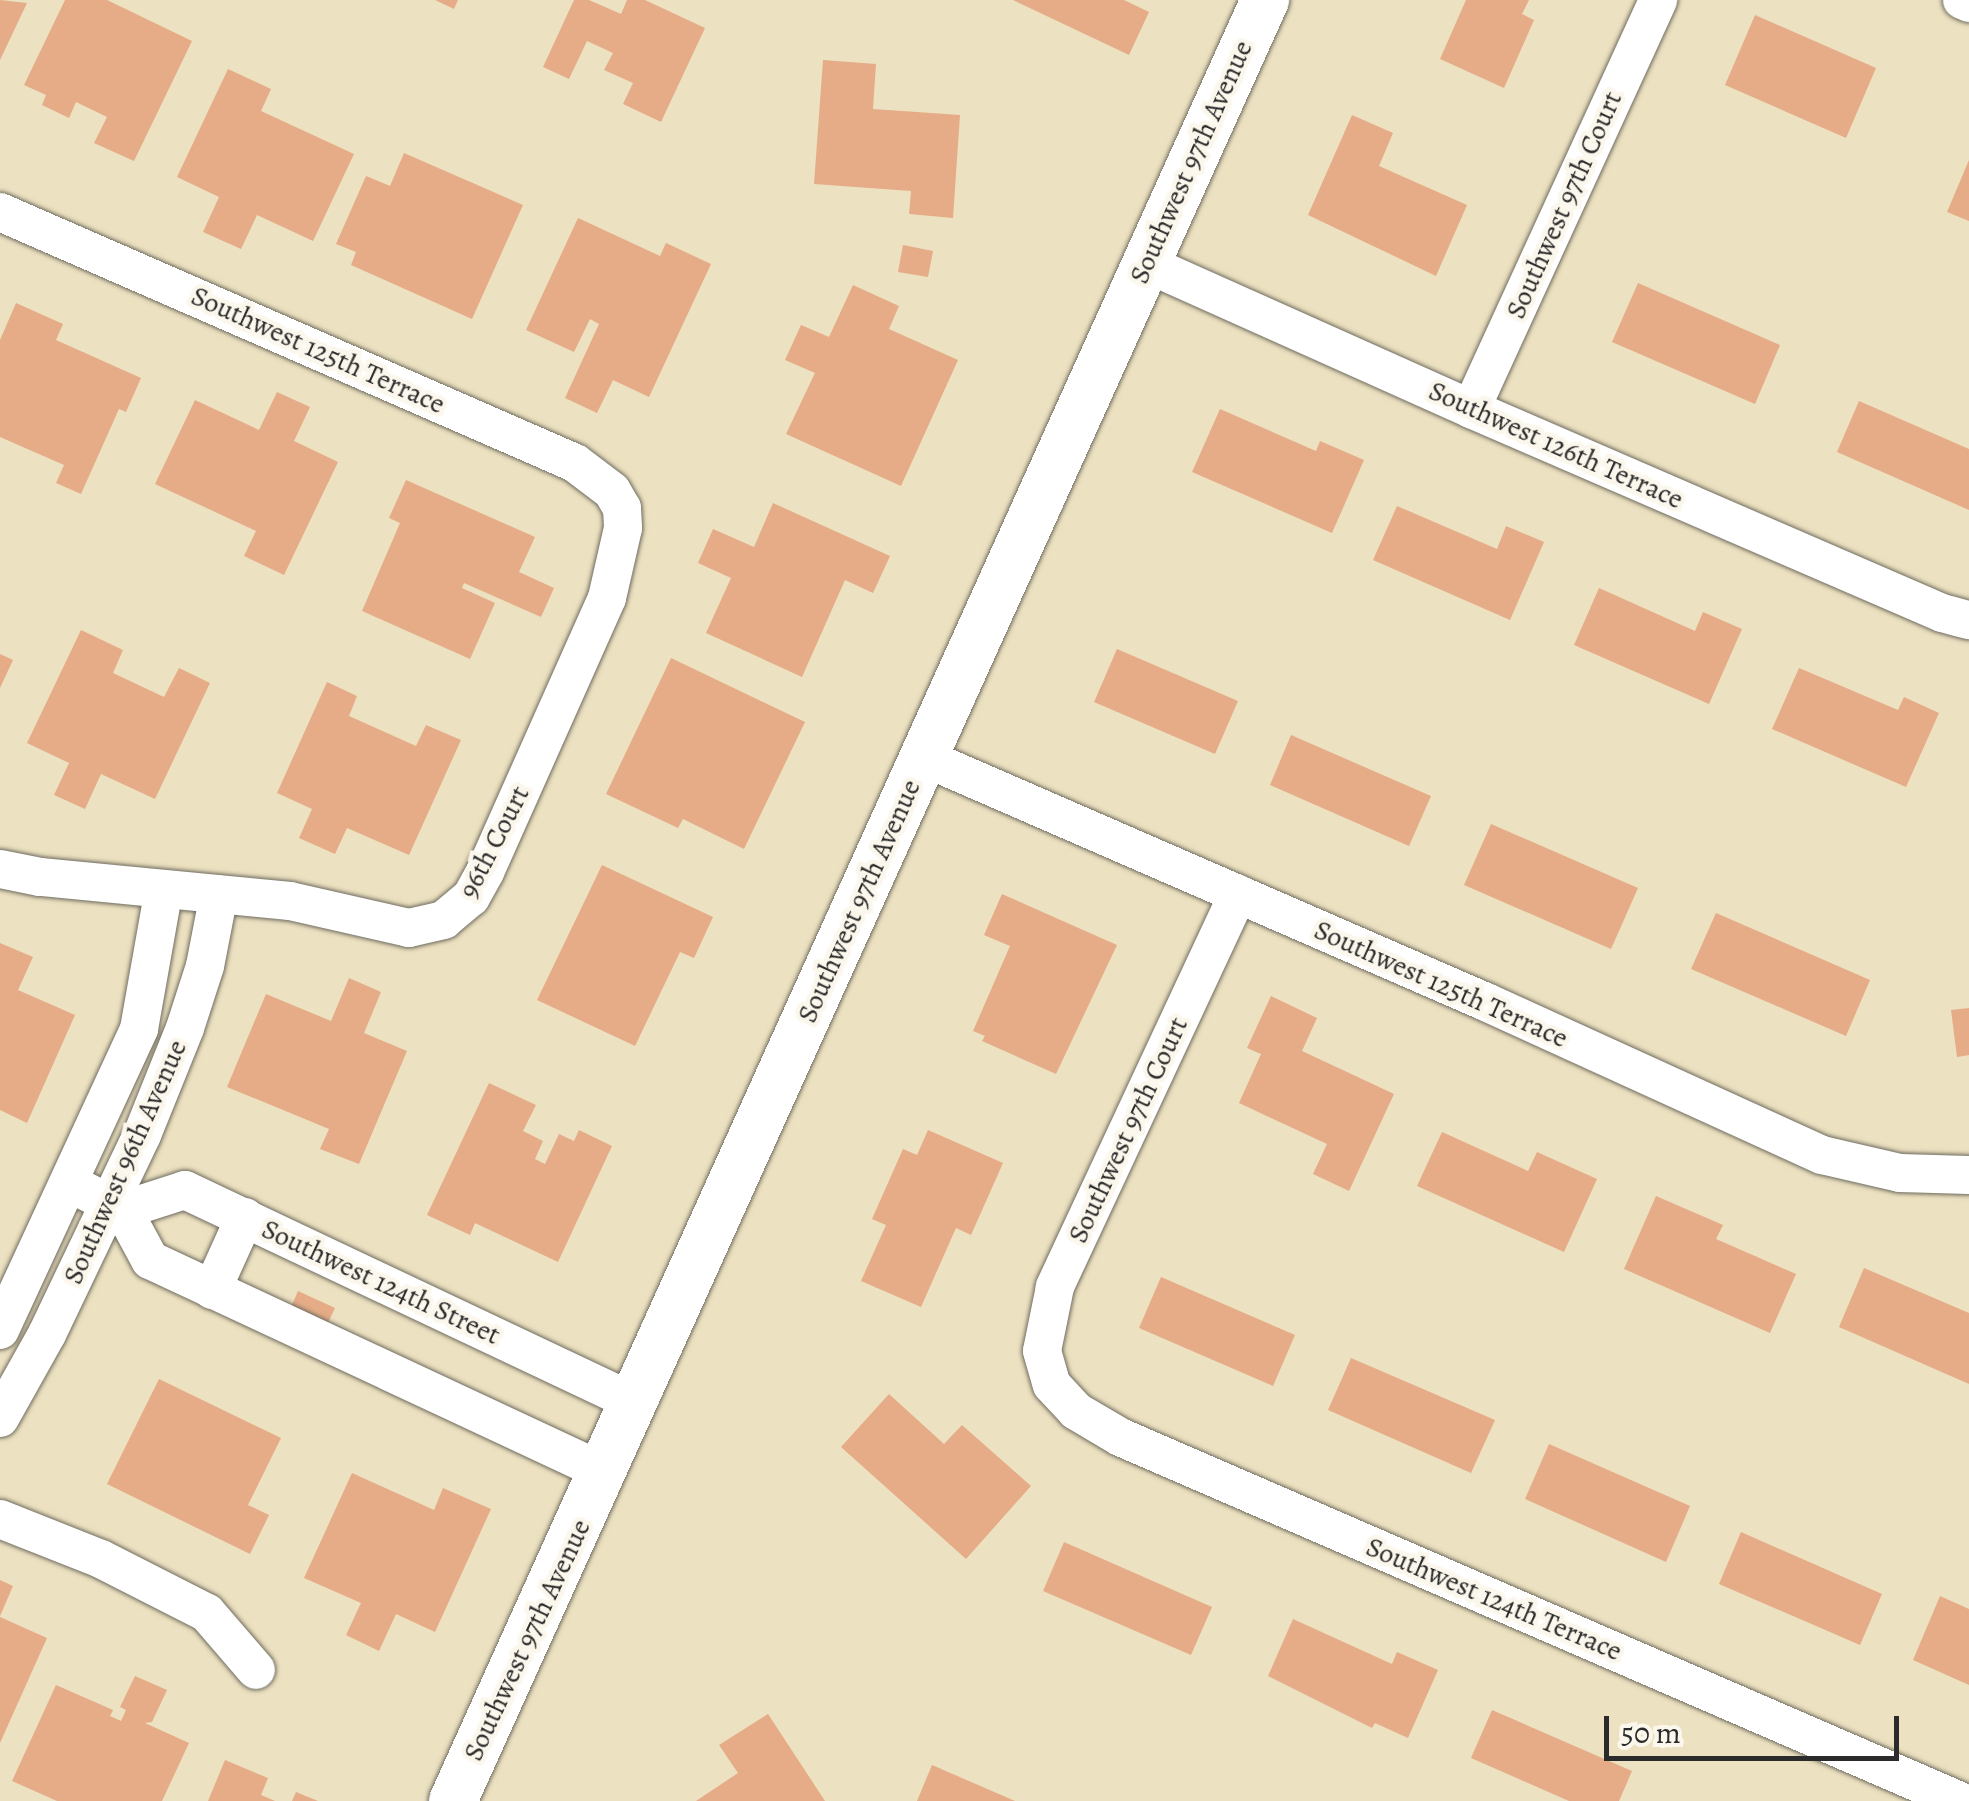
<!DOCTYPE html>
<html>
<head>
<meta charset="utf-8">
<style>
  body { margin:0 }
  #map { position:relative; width:1969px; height:1801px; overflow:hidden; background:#ece1c0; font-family:Alegreya,serif }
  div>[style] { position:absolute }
  .building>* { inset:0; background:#e5ac87 }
  .roads { filter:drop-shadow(0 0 2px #6f6b5f) drop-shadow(0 0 2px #6f6b5f) }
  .minor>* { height:38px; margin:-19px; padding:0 19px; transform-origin:19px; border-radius:19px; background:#fff }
  .tertiary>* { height:48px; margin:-24px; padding:0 24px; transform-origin:24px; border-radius:24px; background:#fff }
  span { translate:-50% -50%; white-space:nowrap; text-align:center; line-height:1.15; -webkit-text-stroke:9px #fbf7ec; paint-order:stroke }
  .street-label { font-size:28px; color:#2b2b2b }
  .scale { position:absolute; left:1604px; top:1716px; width:295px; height:45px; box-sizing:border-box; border:5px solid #2b2b2b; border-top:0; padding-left:12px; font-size:30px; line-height:35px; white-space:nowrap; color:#2b2b2b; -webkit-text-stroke:8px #fbf7ec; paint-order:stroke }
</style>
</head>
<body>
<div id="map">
  <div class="building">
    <div style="clip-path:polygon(0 0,27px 3px,0 60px)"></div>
    <div style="clip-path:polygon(65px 0,107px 0,192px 41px,134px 161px,94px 143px,107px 117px,76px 102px,69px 118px,42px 105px,46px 95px,24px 85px)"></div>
    <div style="clip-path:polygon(435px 0,458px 0,454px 9px)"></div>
    <div style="clip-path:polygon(574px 0,589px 0,621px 14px,627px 0,645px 0,705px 28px,661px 122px,623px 104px,633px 83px,604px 70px,613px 53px,587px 41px,569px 79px,543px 67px)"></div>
    <div style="clip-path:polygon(1013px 0,1124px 0,1149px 12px,1129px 55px)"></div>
    <div style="clip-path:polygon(1466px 0,1529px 0,1522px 14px,1534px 20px,1504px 88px,1440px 59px)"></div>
    <div style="clip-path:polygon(1755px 15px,1876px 68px,1846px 138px,1725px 85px)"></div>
    <div style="clip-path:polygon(823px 60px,876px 64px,873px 109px,960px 115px,953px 218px,909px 214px,911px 191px,814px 184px)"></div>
    <div style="clip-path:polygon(228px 69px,271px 89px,261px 111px,354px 154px,313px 241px,257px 215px,241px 249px,203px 232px,219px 197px,177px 177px)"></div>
    <div style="clip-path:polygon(1352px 115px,1393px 133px,1379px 166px,1467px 205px,1436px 276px,1308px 215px)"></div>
    <div style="clip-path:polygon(404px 153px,523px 205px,472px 319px,351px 265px,356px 252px,336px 244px,366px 176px,390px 186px)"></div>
    <div style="clip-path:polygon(1969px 160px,1969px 221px,1947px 212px)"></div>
    <div style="clip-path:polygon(578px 218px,660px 256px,666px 243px,711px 264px,649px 397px,613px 380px,597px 413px,565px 398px,599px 324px,590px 319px,574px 352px,526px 330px)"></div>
    <div style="clip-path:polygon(903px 245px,933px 251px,928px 277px,898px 272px)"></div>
    <div style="clip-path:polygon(1638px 283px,1780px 345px,1755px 404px,1612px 342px)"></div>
    <div style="clip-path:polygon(853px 285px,899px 306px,889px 329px,958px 360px,901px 486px,786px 434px,815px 373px,785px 360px,801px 325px,829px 337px)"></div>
    <div style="clip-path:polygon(16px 303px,63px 324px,56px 340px,141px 378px,126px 412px,119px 409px,81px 494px,56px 483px,64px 465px,0 437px,0 340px)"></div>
    <div style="clip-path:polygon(277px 392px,310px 407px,294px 441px,338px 462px,284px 575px,244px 556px,256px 531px,155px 484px,195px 400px,259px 430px)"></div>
    <div style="clip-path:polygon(1859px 401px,1969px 449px,1969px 510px,1837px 452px)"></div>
    <div style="clip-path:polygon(1220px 409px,1316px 451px,1320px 441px,1364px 460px,1332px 533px,1192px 472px)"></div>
    <div style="clip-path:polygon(406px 480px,535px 537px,519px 572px,554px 588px,541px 617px,464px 583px,462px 588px,495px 603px,470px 659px,362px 611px,400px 523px,389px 518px)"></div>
    <div style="clip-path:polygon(773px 503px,890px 556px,873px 593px,845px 580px,802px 677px,706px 633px,731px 578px,698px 563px,713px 529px,754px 547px)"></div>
    <div style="clip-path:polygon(1397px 506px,1497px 549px,1506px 526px,1544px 542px,1510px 620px,1373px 560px)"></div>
    <div style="clip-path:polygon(1599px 588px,1695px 631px,1703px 612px,1742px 629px,1709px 704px,1574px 645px)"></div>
    <div style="clip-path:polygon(81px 630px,123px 650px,113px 673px,164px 697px,179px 668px,210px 683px,155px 799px,101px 774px,85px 809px,54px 795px,69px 763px,27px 743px)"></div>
    <div style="clip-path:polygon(1117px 649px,1238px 701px,1215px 754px,1094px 702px)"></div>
    <div style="clip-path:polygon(0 654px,13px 660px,0 688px)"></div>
    <div style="clip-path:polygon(671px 658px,805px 722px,744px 849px,683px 819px,678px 828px,606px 794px)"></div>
    <div style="clip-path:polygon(1799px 668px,1898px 710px,1904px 697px,1939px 713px,1906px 787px,1772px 729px)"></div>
    <div style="clip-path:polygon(327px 682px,357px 696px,349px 716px,416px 746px,426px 725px,461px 740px,409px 855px,347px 828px,335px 854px,299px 838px,312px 809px,277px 793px)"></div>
    <div style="clip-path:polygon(1291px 735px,1431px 796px,1409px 846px,1270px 785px)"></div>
    <div style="clip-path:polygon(1491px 824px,1638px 888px,1611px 949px,1464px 885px)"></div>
    <div style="clip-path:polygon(602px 865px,713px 917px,694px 958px,680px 952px,635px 1046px,537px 1000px)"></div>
    <div style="clip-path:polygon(1002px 894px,1117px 945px,1056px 1074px,982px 1041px,985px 1036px,973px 1031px,1010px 946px,984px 935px)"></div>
    <div style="clip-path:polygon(1716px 913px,1870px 980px,1846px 1036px,1691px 969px)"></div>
    <div style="clip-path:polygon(0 943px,33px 957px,18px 990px,75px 1015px,27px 1123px,0 1110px)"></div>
    <div style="clip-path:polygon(349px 978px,381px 992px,364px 1033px,407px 1051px,359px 1164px,320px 1149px,329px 1129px,227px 1087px,266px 994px,331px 1021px)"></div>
    <div style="clip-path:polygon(1271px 996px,1317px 1018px,1302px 1051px,1394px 1094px,1349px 1191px,1313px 1174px,1327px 1144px,1239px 1103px,1261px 1054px,1247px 1048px)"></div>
    <div style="clip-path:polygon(1969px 1008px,1969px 1055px,1957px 1057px,1951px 1010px)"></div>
    <div style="clip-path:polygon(489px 1083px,536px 1105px,523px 1131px,543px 1141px,535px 1159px,545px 1164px,559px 1134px,574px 1141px,579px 1130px,612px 1146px,558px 1262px,475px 1223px,470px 1235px,427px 1215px)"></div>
    <div style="clip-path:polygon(928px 1130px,1003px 1163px,971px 1235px,956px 1228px,921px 1307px,861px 1281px,886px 1225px,872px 1219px,903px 1149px,917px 1155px)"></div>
    <div style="clip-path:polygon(1442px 1132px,1528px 1171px,1537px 1152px,1597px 1179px,1564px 1252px,1417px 1186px)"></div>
    <div style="clip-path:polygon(1656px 1196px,1723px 1225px,1716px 1239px,1796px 1274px,1770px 1333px,1624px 1269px)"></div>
    <div style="clip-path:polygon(1864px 1268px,1969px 1313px,1969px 1384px,1839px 1327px)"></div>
    <div style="clip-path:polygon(1161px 1277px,1295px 1335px,1273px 1386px,1139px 1328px)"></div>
    <div style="clip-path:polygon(298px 1291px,335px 1308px,325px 1329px,289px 1312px)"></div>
    <div style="clip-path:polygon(1351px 1358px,1495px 1420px,1471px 1473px,1328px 1410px)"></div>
    <div style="clip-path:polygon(159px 1379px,281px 1438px,248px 1505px,269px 1515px,250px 1554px,107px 1484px)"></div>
    <div style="clip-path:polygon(889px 1394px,944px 1444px,962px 1425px,1031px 1486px,966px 1559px,841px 1447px)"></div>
    <div style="clip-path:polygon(1549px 1444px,1690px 1506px,1666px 1562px,1525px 1499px)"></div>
    <div style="clip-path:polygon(352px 1473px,434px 1510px,443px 1488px,491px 1509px,435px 1632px,396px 1614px,379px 1651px,346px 1635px,361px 1603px,304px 1578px)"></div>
    <div style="clip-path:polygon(1741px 1532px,1882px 1594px,1860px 1645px,1719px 1584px)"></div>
    <div style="clip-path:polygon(1064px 1542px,1212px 1607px,1191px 1655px,1043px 1591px)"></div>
    <div style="clip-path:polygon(0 1580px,13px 1586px,0 1616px)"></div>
    <div style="clip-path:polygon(1940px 1596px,1969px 1609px,1969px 1685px,1913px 1660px)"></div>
    <div style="clip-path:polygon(0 1617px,47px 1638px,0 1743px)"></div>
    <div style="clip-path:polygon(1293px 1619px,1392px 1664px,1397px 1652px,1438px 1670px,1408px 1738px,1375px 1723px,1372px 1728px,1268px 1676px)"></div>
    <div style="clip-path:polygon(135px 1676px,167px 1690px,152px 1722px,145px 1723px,189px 1743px,162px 1801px,57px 1801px,12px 1781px,56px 1685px,113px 1710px,110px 1716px,121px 1721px,126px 1710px,120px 1707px)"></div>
    <div style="clip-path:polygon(1492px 1710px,1632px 1771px,1619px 1801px,1569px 1801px,1471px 1758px)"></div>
    <div style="clip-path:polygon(768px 1714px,825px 1801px,696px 1801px,738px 1773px,719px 1745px)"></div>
    <div style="clip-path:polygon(225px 1760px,268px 1778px,261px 1795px,275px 1801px,208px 1801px)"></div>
    <div style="clip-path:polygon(932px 1765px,1015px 1801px,917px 1801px)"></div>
    <div style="clip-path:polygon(296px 1792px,318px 1801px,292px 1801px)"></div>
  </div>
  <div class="roads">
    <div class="minor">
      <div style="left:1962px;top:0;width:8px;rotate:23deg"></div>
      <div style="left:0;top:212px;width:627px;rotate:23.58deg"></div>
      <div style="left:575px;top:463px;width:46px;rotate:37.1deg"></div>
      <div style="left:612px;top:491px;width:20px;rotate:60deg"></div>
      <div style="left:622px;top:508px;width:20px;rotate:87deg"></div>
      <div style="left:623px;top:528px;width:72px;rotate:102.9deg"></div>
      <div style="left:607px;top:598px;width:300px;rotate:114deg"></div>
      <div style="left:485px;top:872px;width:29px;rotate:119deg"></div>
      <div style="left:471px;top:897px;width:35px;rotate:140deg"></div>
      <div style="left:444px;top:920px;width:36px;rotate:167deg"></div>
      <div style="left:409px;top:928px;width:122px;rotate:-167.2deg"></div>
      <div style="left:290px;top:901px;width:251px;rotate:-174.5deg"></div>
      <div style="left:40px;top:877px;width:41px;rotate:-168.7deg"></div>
      <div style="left:1145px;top:263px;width:357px;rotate:24.1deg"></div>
      <div style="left:1471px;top:409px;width:513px;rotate:23.42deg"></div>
      <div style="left:1942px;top:613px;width:28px;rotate:15deg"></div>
      <div style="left:1471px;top:409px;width:450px;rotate:-65.4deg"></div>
      <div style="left:923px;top:757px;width:614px;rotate:23.52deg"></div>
      <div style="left:1486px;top:1002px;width:369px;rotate:24.5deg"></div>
      <div style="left:1822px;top:1155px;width:80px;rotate:13deg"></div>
      <div style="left:1900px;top:1173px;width:69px;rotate:1.7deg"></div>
      <div style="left:1238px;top:894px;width:434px;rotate:115deg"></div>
      <div style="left:1055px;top:1287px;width:65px;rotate:101.5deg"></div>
      <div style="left:1042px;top:1351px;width:35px;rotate:74deg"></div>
      <div style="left:1052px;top:1385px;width:35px;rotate:47deg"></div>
      <div style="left:1076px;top:1411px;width:51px;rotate:30.6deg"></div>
      <div style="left:1120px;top:1437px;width:915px;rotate:23.43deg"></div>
      <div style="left:69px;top:1183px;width:60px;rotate:26.6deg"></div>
      <div style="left:123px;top:1210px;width:57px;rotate:61.6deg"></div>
      <div style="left:150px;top:1260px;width:501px;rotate:25.03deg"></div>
      <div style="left:123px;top:1210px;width:65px;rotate:-17.9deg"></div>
      <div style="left:185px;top:1190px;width:499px;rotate:25.3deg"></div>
      <div style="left:212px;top:1290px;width:80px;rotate:-65.7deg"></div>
      <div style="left:0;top:1330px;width:332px;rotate:-65.2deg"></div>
      <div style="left:139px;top:1029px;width:142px;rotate:-79.9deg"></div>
      <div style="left:0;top:1418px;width:96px;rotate:-60.8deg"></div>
      <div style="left:47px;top:1334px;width:221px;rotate:-64.5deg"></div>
      <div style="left:142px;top:1135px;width:115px;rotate:-68.1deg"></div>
      <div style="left:185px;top:1028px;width:65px;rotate:-72.1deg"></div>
      <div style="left:205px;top:966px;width:73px;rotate:-79deg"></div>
      <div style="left:0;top:1519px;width:109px;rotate:21.6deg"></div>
      <div style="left:101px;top:1559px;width:119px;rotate:27deg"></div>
      <div style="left:207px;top:1613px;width:75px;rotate:49.3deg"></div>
    </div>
    <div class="tertiary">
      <div style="left:453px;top:1801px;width:1976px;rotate:-65.73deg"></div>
    </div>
  </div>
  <div class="street-label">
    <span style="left:1191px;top:162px;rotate:-66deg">Southwest 97th Avenue</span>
    <span style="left:1564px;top:205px;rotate:-66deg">Southwest 97th Court</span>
    <span style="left:318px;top:350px;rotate:24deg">Southwest 125th Terrace</span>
    <span style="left:1556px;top:445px;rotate:24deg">Southwest 126th Terrace</span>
    <span style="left:494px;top:842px;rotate:-63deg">96th Court</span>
    <span style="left:859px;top:901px;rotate:-66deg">Southwest 97th Avenue</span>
    <span style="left:1441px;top:984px;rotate:24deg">Southwest 125th Terrace</span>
    <span style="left:1128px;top:1130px;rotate:-65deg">Southwest 97th Court</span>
    <span style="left:125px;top:1162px;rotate:-66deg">Southwest 96th Avenue</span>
    <span style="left:381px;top:1282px;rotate:25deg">Southwest 124th Street</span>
    <span style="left:1494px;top:1599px;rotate:23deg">Southwest 124th Terrace</span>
    <span style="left:527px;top:1640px;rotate:-65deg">Southwest 97th Avenue</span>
  </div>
  <div class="scale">50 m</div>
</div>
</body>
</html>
